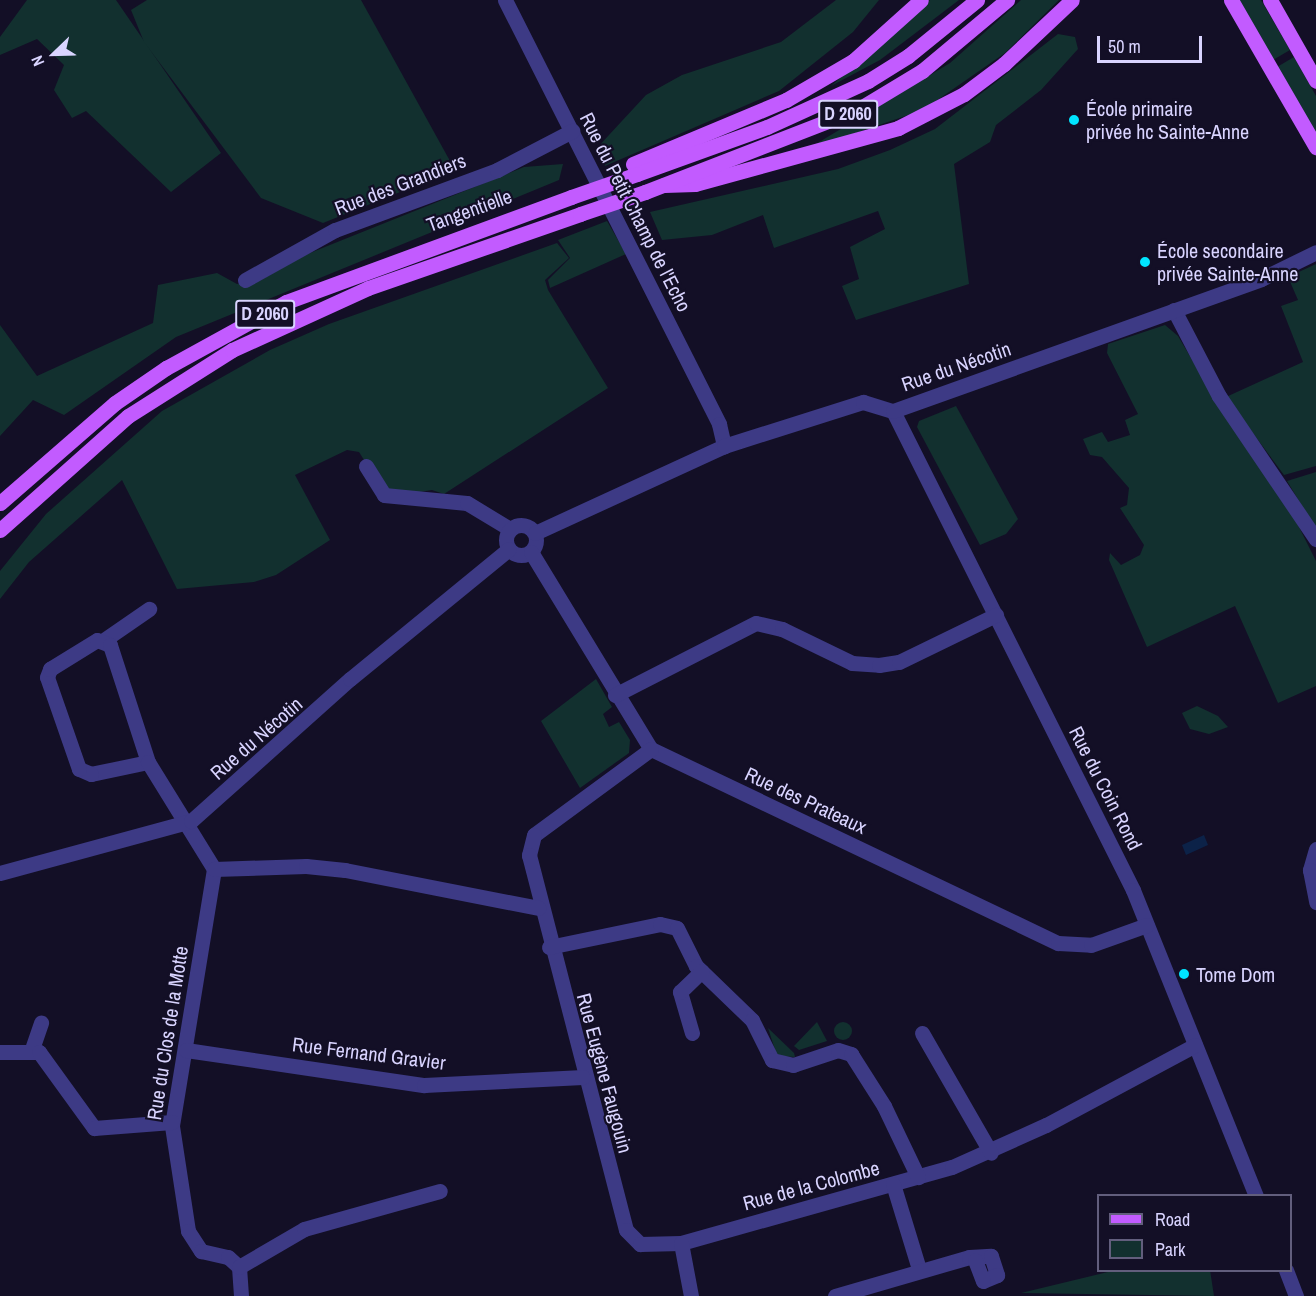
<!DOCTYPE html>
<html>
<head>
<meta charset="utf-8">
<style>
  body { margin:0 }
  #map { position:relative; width:1316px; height:1296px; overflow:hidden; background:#130f26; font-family:"Archivo Narrow",sans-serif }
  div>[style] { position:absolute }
  .green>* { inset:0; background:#12302f }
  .round { border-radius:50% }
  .water>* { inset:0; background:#0c2248 }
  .minor>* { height:15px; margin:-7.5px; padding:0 7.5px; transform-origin:7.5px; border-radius:7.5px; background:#3d3a85 }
  .minor>.ring { margin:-7.5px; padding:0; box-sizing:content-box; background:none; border:15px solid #3d3a85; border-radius:50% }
  .major>* { height:15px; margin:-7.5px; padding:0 7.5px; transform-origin:7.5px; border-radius:7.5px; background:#c25bff }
  .major-bridge>* { height:15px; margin:-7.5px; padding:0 7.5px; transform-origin:7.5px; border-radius:7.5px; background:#c25bff }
  .dots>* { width:16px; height:16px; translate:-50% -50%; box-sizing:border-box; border:3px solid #130f26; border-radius:50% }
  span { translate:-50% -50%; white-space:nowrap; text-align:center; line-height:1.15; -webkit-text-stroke:4.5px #130f26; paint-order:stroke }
  .shield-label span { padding:2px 4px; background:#130f26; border:2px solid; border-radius:4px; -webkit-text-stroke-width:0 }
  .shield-label { font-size:18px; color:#d9d4ff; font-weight:700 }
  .poi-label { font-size:20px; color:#d9d4ff }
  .left { translate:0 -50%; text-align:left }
  .street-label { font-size:20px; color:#d9d4ff }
  .legend { position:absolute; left:1097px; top:1194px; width:195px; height:78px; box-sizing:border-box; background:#130f26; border:2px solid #625e7d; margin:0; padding:8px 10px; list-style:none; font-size:18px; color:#d9d4ff }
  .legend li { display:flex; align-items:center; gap:12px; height:30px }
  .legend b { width:30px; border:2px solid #625e7d }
  .north { position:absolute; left:24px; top:24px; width:60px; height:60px; -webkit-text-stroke:4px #130f26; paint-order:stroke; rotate:247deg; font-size:16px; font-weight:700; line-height:24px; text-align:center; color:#d9d4ff }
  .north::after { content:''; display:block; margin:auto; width:21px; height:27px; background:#d9d4ff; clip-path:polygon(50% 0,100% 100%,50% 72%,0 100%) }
  .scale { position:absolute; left:1097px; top:36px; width:105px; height:27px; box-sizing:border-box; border:3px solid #d9d4ff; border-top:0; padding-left:8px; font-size:18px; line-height:21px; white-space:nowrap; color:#d9d4ff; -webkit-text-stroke:4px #130f26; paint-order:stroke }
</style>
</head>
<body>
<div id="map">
  <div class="green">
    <div style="clip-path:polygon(27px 0,116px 0,221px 153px,171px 192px,86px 111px,72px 118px,54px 90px,64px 65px,37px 39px,0 55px,0 37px)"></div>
    <div style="clip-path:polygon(147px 0,361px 0,455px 170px,323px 223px,261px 198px,144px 42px,131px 10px)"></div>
    <div style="clip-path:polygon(836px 0,879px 0,853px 32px,779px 91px,605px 166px,596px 149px,646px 95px,682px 75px,781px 42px)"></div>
    <div style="clip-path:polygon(930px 0,959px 0,880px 60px,831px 86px)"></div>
    <div style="clip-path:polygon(1021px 0,1059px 0,1005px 53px,923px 110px,806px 150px,950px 63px)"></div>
    <div style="clip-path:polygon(1239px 0,1261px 0,1290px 50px,1273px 60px)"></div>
    <div style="clip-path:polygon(1058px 34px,1075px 37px,1078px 49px,1041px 90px,996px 125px,990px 142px,954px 164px,969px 284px,856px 320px,842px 286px,859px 279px,850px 247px,885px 229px,878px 211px,774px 248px,763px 215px,712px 235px,662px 240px,650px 212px,838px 169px,890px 150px,935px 129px)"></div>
    <div style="clip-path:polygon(1294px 57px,1316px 96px,1316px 134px,1277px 67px)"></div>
    <div style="clip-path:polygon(563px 164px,559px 180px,176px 337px,64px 415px,33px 400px,0 436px,0 325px,37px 376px,153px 323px,158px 285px,217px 273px,237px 284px,261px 280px,305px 255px,524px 167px)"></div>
    <div style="clip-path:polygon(607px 221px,626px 254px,550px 288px,548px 280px,570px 258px,558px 240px)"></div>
    <div style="clip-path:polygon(557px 243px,569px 258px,545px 280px,548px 290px,608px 388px,444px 494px,432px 490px,395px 496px,383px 490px,359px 452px,347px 450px,295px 475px,330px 540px,276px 575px,254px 582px,177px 589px,122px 480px,29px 562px,0 599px,0 571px,46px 514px,162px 411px,270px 350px,329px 324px)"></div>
    <div style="clip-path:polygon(1316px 264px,1316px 466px,1284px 475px,1226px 397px,1303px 362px,1281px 306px,1298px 300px,1288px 277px)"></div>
    <div style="clip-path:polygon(1165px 325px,1178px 336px,1227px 419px,1279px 487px,1316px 561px,1316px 686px,1278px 703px,1235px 606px,1147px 647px,1109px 560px,1110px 553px,1121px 565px,1140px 555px,1144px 545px,1120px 508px,1127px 505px,1129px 488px,1102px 457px,1090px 455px,1083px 439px,1102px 432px,1108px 442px,1130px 435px,1125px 420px,1138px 414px,1107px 353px,1108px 344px)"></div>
    <div style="clip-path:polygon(956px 406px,1018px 519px,1006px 534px,980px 545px,917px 427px,919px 421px)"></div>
    <div style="clip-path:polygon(1316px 472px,1316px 529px,1287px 481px)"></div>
    <div style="clip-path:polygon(596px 679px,612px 707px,603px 714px,609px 727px,619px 722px,630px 740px,629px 753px,580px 788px,541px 721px)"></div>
    <div style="clip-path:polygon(1197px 706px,1218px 716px,1228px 727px,1209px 734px,1190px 729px,1182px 713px)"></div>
    <div style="clip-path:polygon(817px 1022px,827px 1041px,799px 1050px,794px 1046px)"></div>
    <div class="round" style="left:834px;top:1022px;width:18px;height:18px"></div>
    <div style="clip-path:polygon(768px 1028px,794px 1053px,795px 1057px,777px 1056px)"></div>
    <div style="clip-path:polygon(1210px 1270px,1214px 1296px,1021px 1293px,1112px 1271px)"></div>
  </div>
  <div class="water">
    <div style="clip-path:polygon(1204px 835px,1208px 845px,1186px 855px,1182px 845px)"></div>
  </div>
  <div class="minor">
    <div style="left:505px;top:0;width:475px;rotate:63.2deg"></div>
    <div style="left:719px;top:424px;width:23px;rotate:77deg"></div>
    <div style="left:245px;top:280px;width:103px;rotate:-29.1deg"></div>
    <div style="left:335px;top:230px;width:173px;rotate:-20.3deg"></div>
    <div style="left:497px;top:170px;width:85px;rotate:-27.5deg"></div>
    <div style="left:1174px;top:310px;width:97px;rotate:62.4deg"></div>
    <div style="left:1219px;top:396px;width:173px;rotate:55.9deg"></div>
    <div style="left:893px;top:411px;width:536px;rotate:63.39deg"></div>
    <div style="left:1133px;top:890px;width:330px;rotate:68.1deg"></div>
    <div style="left:366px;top:466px;width:34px;rotate:58deg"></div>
    <div style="left:384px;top:495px;width:83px;rotate:5.5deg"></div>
    <div style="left:467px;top:503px;width:50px;rotate:31.2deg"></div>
    <div class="ring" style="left:506px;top:525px;width:15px;height:15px"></div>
    <div style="left:535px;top:533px;width:208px;rotate:-24.7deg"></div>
    <div style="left:724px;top:446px;width:146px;rotate:-17.6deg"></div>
    <div style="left:863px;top:402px;width:31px;rotate:17deg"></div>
    <div style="left:893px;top:411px;width:391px;rotate:-19.7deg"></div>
    <div style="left:1261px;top:279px;width:61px;rotate:-26.1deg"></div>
    <div style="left:531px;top:552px;width:231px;rotate:58.7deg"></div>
    <div style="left:651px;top:749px;width:451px;rotate:25.5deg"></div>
    <div style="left:1058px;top:943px;width:33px;rotate:3deg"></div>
    <div style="left:1091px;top:945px;width:59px;rotate:-19.7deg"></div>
    <div style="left:104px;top:640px;width:55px;rotate:-34.6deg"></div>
    <div style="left:615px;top:695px;width:158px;rotate:-27.1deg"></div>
    <div style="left:756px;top:623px;width:27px;rotate:13deg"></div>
    <div style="left:782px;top:629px;width:78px;rotate:25.9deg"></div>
    <div style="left:852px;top:663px;width:27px;rotate:4deg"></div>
    <div style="left:879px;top:665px;width:20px;rotate:-9deg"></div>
    <div style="left:899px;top:662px;width:108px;rotate:-25.9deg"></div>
    <div style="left:651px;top:749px;width:145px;rotate:143.7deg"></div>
    <div style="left:534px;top:835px;width:21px;rotate:104deg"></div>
    <div style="left:529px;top:855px;width:387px;rotate:75.5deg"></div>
    <div style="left:626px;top:1230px;width:20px;rotate:45deg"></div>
    <div style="left:640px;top:1244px;width:41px;rotate:-1.4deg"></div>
    <div style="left:681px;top:1243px;width:281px;rotate:-15.7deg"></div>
    <div style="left:952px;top:1167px;width:103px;rotate:-24.1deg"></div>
    <div style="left:1046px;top:1125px;width:169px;rotate:-28.2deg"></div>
    <div style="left:148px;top:762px;width:58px;rotate:168.1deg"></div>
    <div style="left:91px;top:774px;width:13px;rotate:-157deg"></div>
    <div style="left:79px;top:769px;width:97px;rotate:-109.2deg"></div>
    <div style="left:47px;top:677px;width:9px;rotate:-69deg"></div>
    <div style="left:50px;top:669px;width:55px;rotate:-31.7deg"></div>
    <div style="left:97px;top:640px;width:14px;rotate:21deg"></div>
    <div style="left:110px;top:645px;width:123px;rotate:72deg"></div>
    <div style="left:148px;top:762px;width:126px;rotate:58.3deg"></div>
    <div style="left:214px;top:869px;width:260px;rotate:99.3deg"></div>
    <div style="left:172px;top:1126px;width:106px;rotate:81.3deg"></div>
    <div style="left:188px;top:1231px;width:24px;rotate:57deg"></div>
    <div style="left:201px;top:1251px;width:28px;rotate:13deg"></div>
    <div style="left:228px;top:1257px;width:15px;rotate:42deg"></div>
    <div style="left:239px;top:1267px;width:29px;rotate:86deg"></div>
    <div style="left:1316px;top:849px;width:22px;rotate:106deg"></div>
    <div style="left:1310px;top:870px;width:33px;rotate:79deg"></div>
    <div style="left:214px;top:869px;width:92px;rotate:-1.9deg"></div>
    <div style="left:306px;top:866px;width:39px;rotate:6deg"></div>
    <div style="left:345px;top:870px;width:197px;rotate:11.1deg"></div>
    <div style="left:0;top:873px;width:198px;rotate:-15.2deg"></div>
    <div style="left:191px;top:821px;width:213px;rotate:-41.8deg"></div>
    <div style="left:350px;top:679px;width:205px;rotate:-39.3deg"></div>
    <div style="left:549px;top:947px;width:113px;rotate:-11.7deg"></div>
    <div style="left:660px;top:924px;width:17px;rotate:13deg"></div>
    <div style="left:677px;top:928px;width:42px;rotate:63.4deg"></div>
    <div style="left:696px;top:966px;width:78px;rotate:44deg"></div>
    <div style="left:752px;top:1020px;width:45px;rotate:63.4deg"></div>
    <div style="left:772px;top:1060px;width:22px;rotate:13deg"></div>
    <div style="left:793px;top:1065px;width:47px;rotate:-18.4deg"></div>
    <div style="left:838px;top:1050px;width:14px;rotate:17deg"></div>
    <div style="left:851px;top:1054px;width:62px;rotate:57.6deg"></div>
    <div style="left:884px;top:1106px;width:79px;rotate:64.4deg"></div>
    <div style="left:692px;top:1033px;width:43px;rotate:-106.3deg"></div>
    <div style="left:680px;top:992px;width:30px;rotate:-44deg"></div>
    <div style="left:922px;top:1033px;width:138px;rotate:60.1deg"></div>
    <div style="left:32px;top:1049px;width:28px;rotate:-71deg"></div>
    <div style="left:186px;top:1050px;width:241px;rotate:8.4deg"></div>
    <div style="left:424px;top:1085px;width:159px;rotate:-2.9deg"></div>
    <div style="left:0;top:1052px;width:39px"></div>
    <div style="left:39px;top:1052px;width:94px;rotate:54.1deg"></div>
    <div style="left:94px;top:1128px;width:78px;rotate:-4.4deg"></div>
    <div style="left:893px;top:1184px;width:89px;rotate:73deg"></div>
    <div style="left:681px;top:1243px;width:54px;rotate:79.3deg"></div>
    <div style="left:239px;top:1267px;width:75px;rotate:-30.3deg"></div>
    <div style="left:304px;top:1229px;width:141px;rotate:-15.6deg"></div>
    <div style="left:1286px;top:1270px;width:28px;rotate:69deg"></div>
    <div style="left:835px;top:1296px;width:140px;rotate:-16.2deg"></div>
    <div style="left:969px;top:1257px;width:22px;rotate:-3deg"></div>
    <div style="left:991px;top:1256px;width:20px;rotate:72deg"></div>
    <div style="left:997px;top:1275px;width:15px;rotate:157deg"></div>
    <div style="left:983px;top:1281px;width:22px;rotate:-111deg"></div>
  </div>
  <div class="major">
    <div style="left:1231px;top:0;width:170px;rotate:60deg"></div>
    <div style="left:1270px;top:0;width:93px;rotate:60.4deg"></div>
    <div style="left:633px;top:164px;width:166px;rotate:-22.7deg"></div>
    <div style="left:786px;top:100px;width:78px;rotate:-30.2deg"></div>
    <div style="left:853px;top:61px;width:91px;rotate:-41.9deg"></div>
    <div style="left:637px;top:174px;width:138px;rotate:-19.9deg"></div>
    <div style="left:767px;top:127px;width:111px;rotate:-24.5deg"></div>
    <div style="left:868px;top:81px;width:47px;rotate:-32deg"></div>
    <div style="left:908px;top:56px;width:89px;rotate:-39.1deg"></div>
    <div style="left:664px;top:185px;width:31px;rotate:-2deg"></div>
    <div style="left:695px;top:184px;width:211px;rotate:-15.4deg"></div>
    <div style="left:898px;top:128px;width:74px;rotate:-27.3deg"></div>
    <div style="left:964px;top:94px;width:50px;rotate:-36.9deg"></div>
    <div style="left:1004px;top:64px;width:93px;rotate:-43.3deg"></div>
    <div style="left:645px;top:192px;width:230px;rotate:-21.2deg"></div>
    <div style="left:859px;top:109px;width:74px;rotate:-31.1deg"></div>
    <div style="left:922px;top:71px;width:111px;rotate:-39.9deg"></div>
    <div style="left:0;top:503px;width:152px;rotate:-41deg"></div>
    <div style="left:115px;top:403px;width:62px;rotate:-34.5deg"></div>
    <div style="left:166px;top:368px;width:137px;rotate:-28.8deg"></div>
    <div style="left:286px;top:302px;width:304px;rotate:-20.2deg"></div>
    <div style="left:0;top:530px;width:171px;rotate:-41.7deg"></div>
    <div style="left:128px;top:416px;width:123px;rotate:-32.4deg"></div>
    <div style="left:232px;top:350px;width:149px;rotate:-24.5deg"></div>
    <div style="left:368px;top:288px;width:225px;rotate:-19.2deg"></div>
  </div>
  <div class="major-bridge">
    <div style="left:571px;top:197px;width:70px;rotate:-19.2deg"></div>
    <div style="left:580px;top:214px;width:69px;rotate:-18.7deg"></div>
  </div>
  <div class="dots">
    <div style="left:1074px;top:120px;background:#00e5ff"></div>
    <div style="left:1145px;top:262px;background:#00e5ff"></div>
    <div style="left:1184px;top:974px;background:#00e5ff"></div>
  </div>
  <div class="shield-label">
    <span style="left:848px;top:114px">D 2060</span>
    <span style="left:265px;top:314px">D 2060</span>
  </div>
  <div class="poi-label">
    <span class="left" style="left:1086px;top:120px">École primaire<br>privée hc Sainte-Anne</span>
    <span class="left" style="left:1157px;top:262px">École secondaire<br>privée Sainte-Anne</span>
    <span class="left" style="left:1196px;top:974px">Tome Dom</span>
  </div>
  <div class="street-label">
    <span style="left:400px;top:184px;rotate:-21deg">Rue des Grandiers</span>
    <span style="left:469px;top:210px;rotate:-20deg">Tangentielle</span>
    <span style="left:636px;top:212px;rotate:63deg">Rue du Petit Champ de l'Echo</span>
    <span style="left:956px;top:366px;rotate:-19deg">Rue du Nécotin</span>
    <span style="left:256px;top:738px;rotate:-41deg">Rue du Nécotin</span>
    <span style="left:1106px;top:788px;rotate:63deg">Rue du Coin Rond</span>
    <span style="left:806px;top:800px;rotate:25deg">Rue des Prateaux</span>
    <span style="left:167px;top:1033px;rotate:-81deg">Rue du Clos de la Motte</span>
    <span style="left:369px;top:1053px;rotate:7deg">Rue Fernand Gravier</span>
    <span style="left:605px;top:1073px;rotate:75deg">Rue Eugène Faugouin</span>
    <span style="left:811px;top:1185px;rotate:-15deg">Rue de la Colombe</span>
  </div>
  <ul class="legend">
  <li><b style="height:8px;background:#c25bff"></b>Road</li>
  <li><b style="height:16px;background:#12302f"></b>Park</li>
  </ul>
  <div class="north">N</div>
  <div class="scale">50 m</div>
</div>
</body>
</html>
